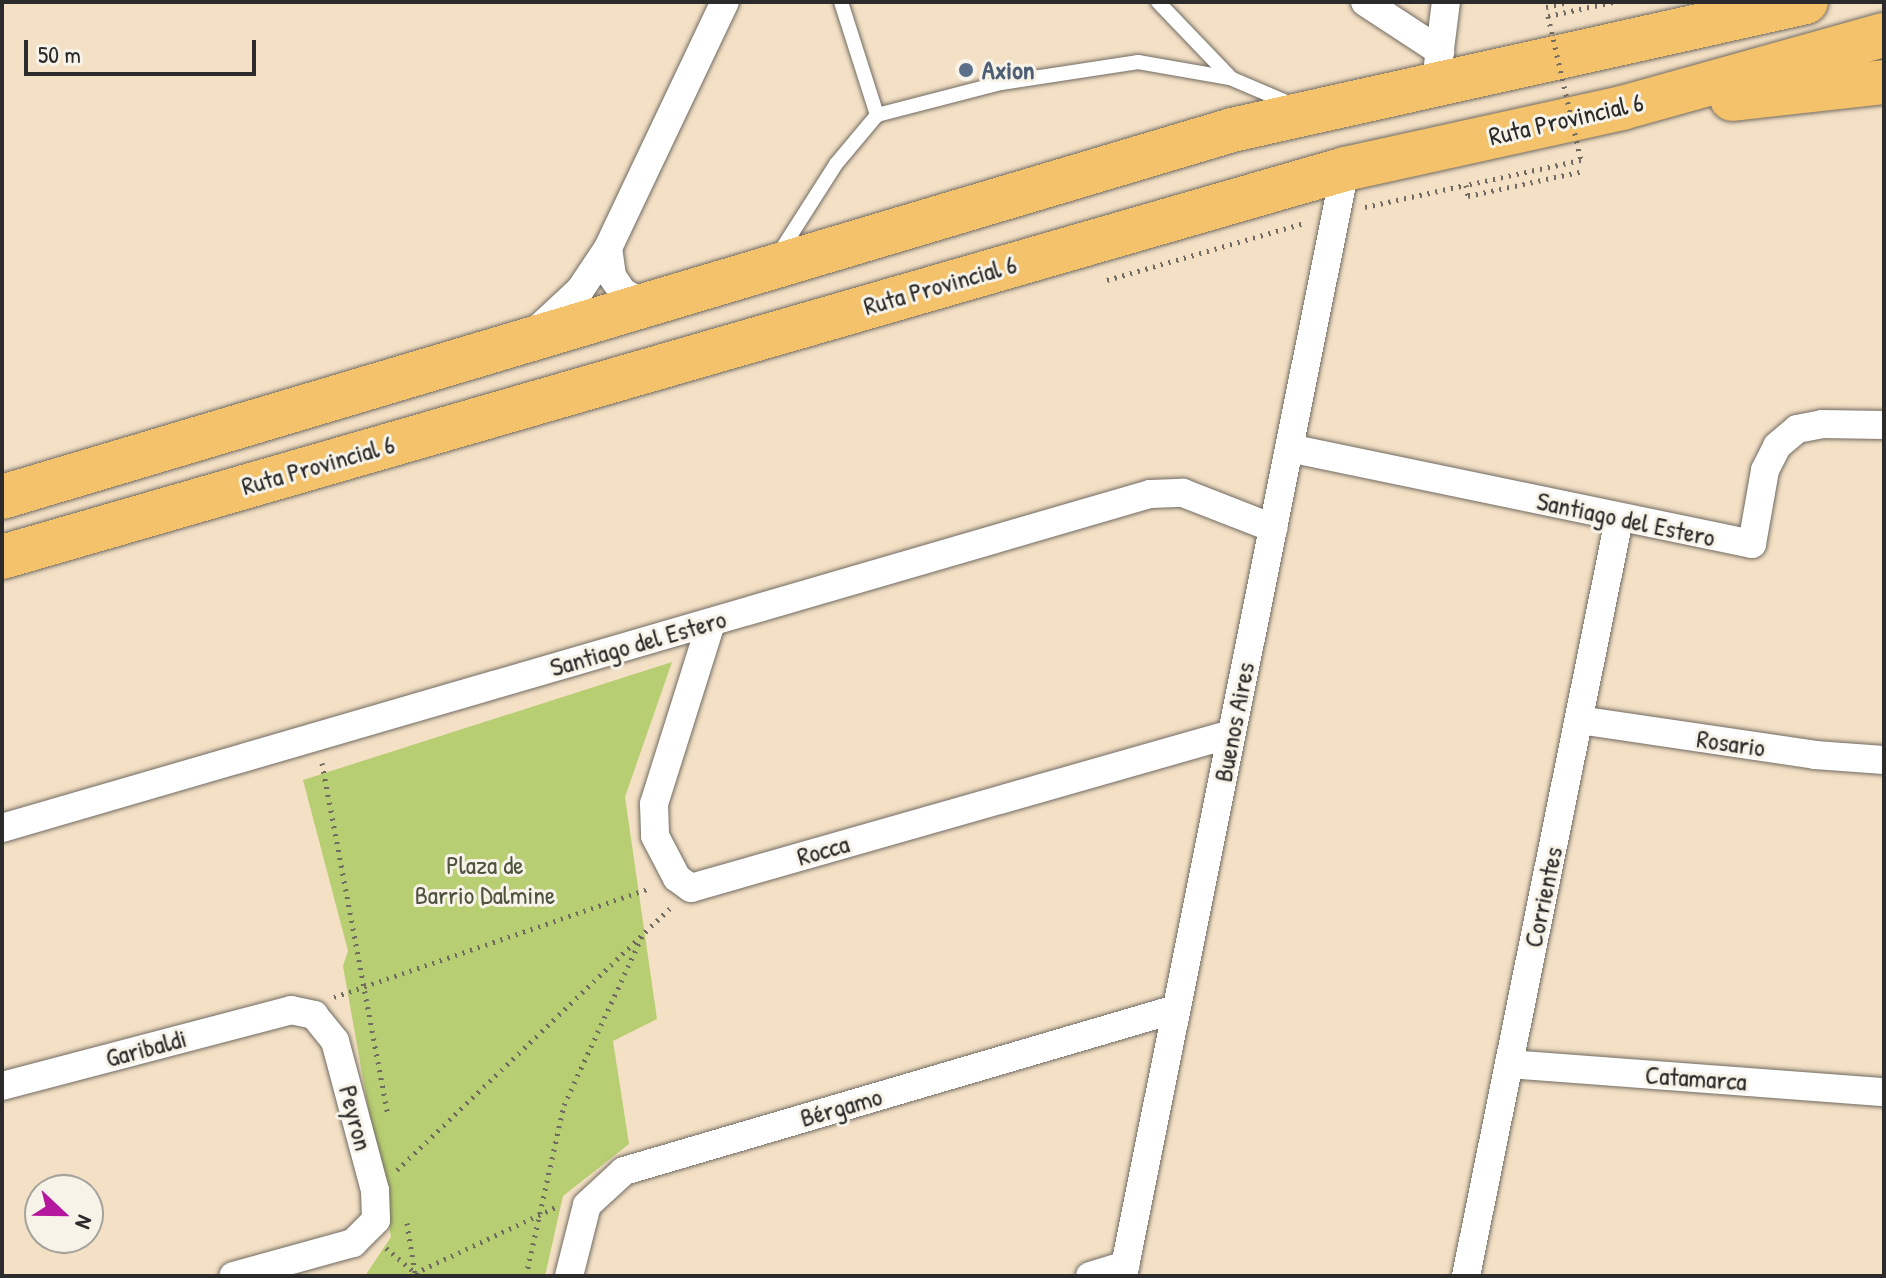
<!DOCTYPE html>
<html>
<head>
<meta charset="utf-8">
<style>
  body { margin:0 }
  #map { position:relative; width:1886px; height:1278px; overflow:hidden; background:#f3e0c5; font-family:"Patrick Hand",sans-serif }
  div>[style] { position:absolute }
  .green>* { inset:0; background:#b8ce72 }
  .path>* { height:5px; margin-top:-2.5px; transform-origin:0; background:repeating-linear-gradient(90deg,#716a61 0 2px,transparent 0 8px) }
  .roads { filter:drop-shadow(0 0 2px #716a61) drop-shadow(0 0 2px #716a61) }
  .lane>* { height:14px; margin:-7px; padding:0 7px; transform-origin:7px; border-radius:7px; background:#fff }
  .street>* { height:28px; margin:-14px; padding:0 14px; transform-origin:14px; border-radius:14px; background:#fff }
  .highway>* { height:44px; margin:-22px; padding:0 22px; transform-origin:22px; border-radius:22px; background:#f3c26a }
  .path-bridge>* { height:5px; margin-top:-2.5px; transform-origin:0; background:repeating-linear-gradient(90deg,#716a61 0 2px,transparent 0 8px) }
  .dots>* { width:22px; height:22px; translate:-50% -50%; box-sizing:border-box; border:4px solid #f7f3e8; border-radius:50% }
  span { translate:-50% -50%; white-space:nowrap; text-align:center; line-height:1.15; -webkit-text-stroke:6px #f7f3e8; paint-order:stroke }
  .service-label { font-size:26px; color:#4e5e75; font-weight:700 }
  .left { translate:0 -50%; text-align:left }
  .street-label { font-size:26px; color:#2b2b2b }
  .park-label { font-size:26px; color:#4e543d }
  .frame { position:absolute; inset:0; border:4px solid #2b2b2b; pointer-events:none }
  .north { position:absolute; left:24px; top:1174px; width:80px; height:80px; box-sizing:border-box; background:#f7f3e8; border:2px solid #a5a39c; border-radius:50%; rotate:112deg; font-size:22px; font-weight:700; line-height:32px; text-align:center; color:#2b2b2b }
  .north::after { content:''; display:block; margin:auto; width:28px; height:36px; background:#b5179e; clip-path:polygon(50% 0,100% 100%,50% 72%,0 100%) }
  .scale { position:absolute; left:24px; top:40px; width:232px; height:36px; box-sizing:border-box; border:4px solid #2b2b2b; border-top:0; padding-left:10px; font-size:24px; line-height:28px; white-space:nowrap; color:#2b2b2b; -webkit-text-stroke:6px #f7f3e8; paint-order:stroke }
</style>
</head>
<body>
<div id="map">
  <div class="green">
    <div style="clip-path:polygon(672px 662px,625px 797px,657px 1019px,613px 1041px,629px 1144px,563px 1196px,545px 1276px,365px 1276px,391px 1237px,343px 966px,348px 951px,303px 780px)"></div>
  </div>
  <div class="path">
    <div style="left:1546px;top:7px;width:22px;rotate:-13deg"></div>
    <div style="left:1548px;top:16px;width:66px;rotate:-12.3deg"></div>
    <div style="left:1581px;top:160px;width:118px;rotate:167.7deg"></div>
    <div style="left:1466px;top:185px;width:11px;rotate:80deg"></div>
    <div style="left:1468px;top:196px;width:119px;rotate:-12.2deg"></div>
    <div style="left:1365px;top:207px;width:103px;rotate:-12.3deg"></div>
    <div style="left:1107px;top:280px;width:206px;rotate:-16.1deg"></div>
    <div style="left:322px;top:763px;width:358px;rotate:79.4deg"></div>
    <div style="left:334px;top:997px;width:334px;rotate:-19deg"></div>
    <div style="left:397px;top:1170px;width:378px;rotate:-43.8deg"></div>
    <div style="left:407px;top:1223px;width:51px;rotate:80.9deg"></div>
    <div style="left:415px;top:1273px;width:156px;rotate:-25.1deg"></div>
    <div style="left:386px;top:1248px;width:43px;rotate:40.3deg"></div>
    <div style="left:526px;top:1276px;width:175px;rotate:-77.5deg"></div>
    <div style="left:564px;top:1105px;width:186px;rotate:-65.2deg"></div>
  </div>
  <div class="roads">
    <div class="lane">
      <div style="left:841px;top:2px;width:119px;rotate:72.3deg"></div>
      <div style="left:1158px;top:2px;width:104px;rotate:46.2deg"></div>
      <div style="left:778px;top:255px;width:108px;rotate:-57.5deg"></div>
      <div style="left:836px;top:164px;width:64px;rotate:-50.1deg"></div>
      <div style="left:877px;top:115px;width:128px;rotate:-14.5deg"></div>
      <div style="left:1001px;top:83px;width:139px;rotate:-8.7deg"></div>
      <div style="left:1138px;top:62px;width:93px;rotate:9.9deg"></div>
      <div style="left:1230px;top:78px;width:66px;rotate:23.1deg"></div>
    </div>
    <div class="street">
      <div style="left:1365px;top:2px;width:90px;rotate:33.2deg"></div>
      <div style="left:1438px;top:65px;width:64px;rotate:-82.8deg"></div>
      <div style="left:649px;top:308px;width:32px;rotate:-148deg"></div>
      <div style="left:622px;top:291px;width:18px;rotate:-124deg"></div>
      <div style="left:612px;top:276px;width:28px;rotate:-98deg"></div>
      <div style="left:608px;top:248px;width:272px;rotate:-64.6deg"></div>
      <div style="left:536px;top:331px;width:60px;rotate:-43deg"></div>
      <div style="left:580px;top:290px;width:50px;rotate:-56.3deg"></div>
      <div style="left:1289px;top:448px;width:473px;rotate:11.7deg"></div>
      <div style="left:1752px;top:544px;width:75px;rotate:-80deg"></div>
      <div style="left:1765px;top:470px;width:27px;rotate:-63deg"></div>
      <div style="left:1777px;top:446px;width:26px;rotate:-40deg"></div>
      <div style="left:1797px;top:429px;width:25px;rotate:-11deg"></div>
      <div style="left:1822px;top:424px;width:62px;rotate:0.9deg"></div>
      <div style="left:711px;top:623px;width:190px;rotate:107.5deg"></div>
      <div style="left:654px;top:804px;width:32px;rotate:88deg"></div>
      <div style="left:655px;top:836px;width:47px;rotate:62.4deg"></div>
      <div style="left:677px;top:878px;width:17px;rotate:36deg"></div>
      <div style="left:691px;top:888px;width:562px;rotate:-15.92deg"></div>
      <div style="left:1579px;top:720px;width:239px;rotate:8.4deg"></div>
      <div style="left:1815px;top:755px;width:69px;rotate:4.1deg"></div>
      <div style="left:2px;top:828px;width:1196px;rotate:-16.22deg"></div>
      <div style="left:1150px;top:494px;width:33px;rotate:-2deg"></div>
      <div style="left:1183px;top:493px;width:97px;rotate:21.3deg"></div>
      <div style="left:1509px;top:1064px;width:376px;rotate:4.3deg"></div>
      <div style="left:2px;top:1086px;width:299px;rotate:-14.7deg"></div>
      <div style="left:291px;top:1010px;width:24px;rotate:12deg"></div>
      <div style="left:314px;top:1015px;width:33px;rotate:51deg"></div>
      <div style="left:335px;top:1041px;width:154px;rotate:75deg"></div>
      <div style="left:375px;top:1190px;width:30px;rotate:88deg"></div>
      <div style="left:376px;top:1220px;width:33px;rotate:135deg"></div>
      <div style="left:353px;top:1243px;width:124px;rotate:164.6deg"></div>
      <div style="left:569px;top:1276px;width:73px;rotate:-75.8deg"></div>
      <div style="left:587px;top:1205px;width:50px;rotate:-42.6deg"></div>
      <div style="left:624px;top:1171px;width:575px;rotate:-16.36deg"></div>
      <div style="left:1090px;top:1276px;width:37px;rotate:-17deg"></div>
      <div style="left:1123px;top:1276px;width:1129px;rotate:-78.66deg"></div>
      <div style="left:1466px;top:1276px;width:772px;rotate:-78.57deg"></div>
    </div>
    <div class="highway">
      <div style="left:1732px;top:99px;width:153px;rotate:-6.4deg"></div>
      <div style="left:2px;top:497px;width:1284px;rotate:-16.61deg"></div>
      <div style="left:1232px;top:130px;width:588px;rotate:-12.57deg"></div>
      <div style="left:2px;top:557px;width:1398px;rotate:-16.11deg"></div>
      <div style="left:1345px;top:169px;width:284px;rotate:-12.4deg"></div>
      <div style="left:1622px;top:108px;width:272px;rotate:-15.6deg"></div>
    </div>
  </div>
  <div class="path-bridge">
    <div style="left:1548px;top:16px;width:148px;rotate:77.1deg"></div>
  </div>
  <div class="dots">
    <div style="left:966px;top:70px;background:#5c6f8a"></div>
  </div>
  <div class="service-label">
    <span class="left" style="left:982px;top:70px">Axion</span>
  </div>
  <div class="street-label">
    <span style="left:1566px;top:119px;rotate:-13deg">Ruta Provincial 6</span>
    <span style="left:940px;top:285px;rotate:-16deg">Ruta Provincial 6</span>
    <span style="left:318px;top:465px;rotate:-16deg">Ruta Provincial 6</span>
    <span style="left:1626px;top:519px;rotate:12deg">Santiago del Estero</span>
    <span style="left:638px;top:643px;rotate:-16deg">Santiago del Estero</span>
    <span style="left:1234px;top:722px;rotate:-79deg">Buenos Aires</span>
    <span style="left:1731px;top:743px;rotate:8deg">Rosario</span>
    <span style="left:823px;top:850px;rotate:-16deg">Rocca</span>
    <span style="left:1543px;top:897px;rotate:-78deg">Corrientes</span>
    <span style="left:146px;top:1048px;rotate:-15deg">Garibaldi</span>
    <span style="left:1696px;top:1078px;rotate:4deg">Catamarca</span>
    <span style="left:841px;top:1107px;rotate:-16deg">Bérgamo</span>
    <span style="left:356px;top:1118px;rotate:75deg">Peyron</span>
  </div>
  <div class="park-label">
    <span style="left:485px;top:880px">Plaza de<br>Barrio Dalmine</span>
  </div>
  <div class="frame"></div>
  <div class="north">N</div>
  <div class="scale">50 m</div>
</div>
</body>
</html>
